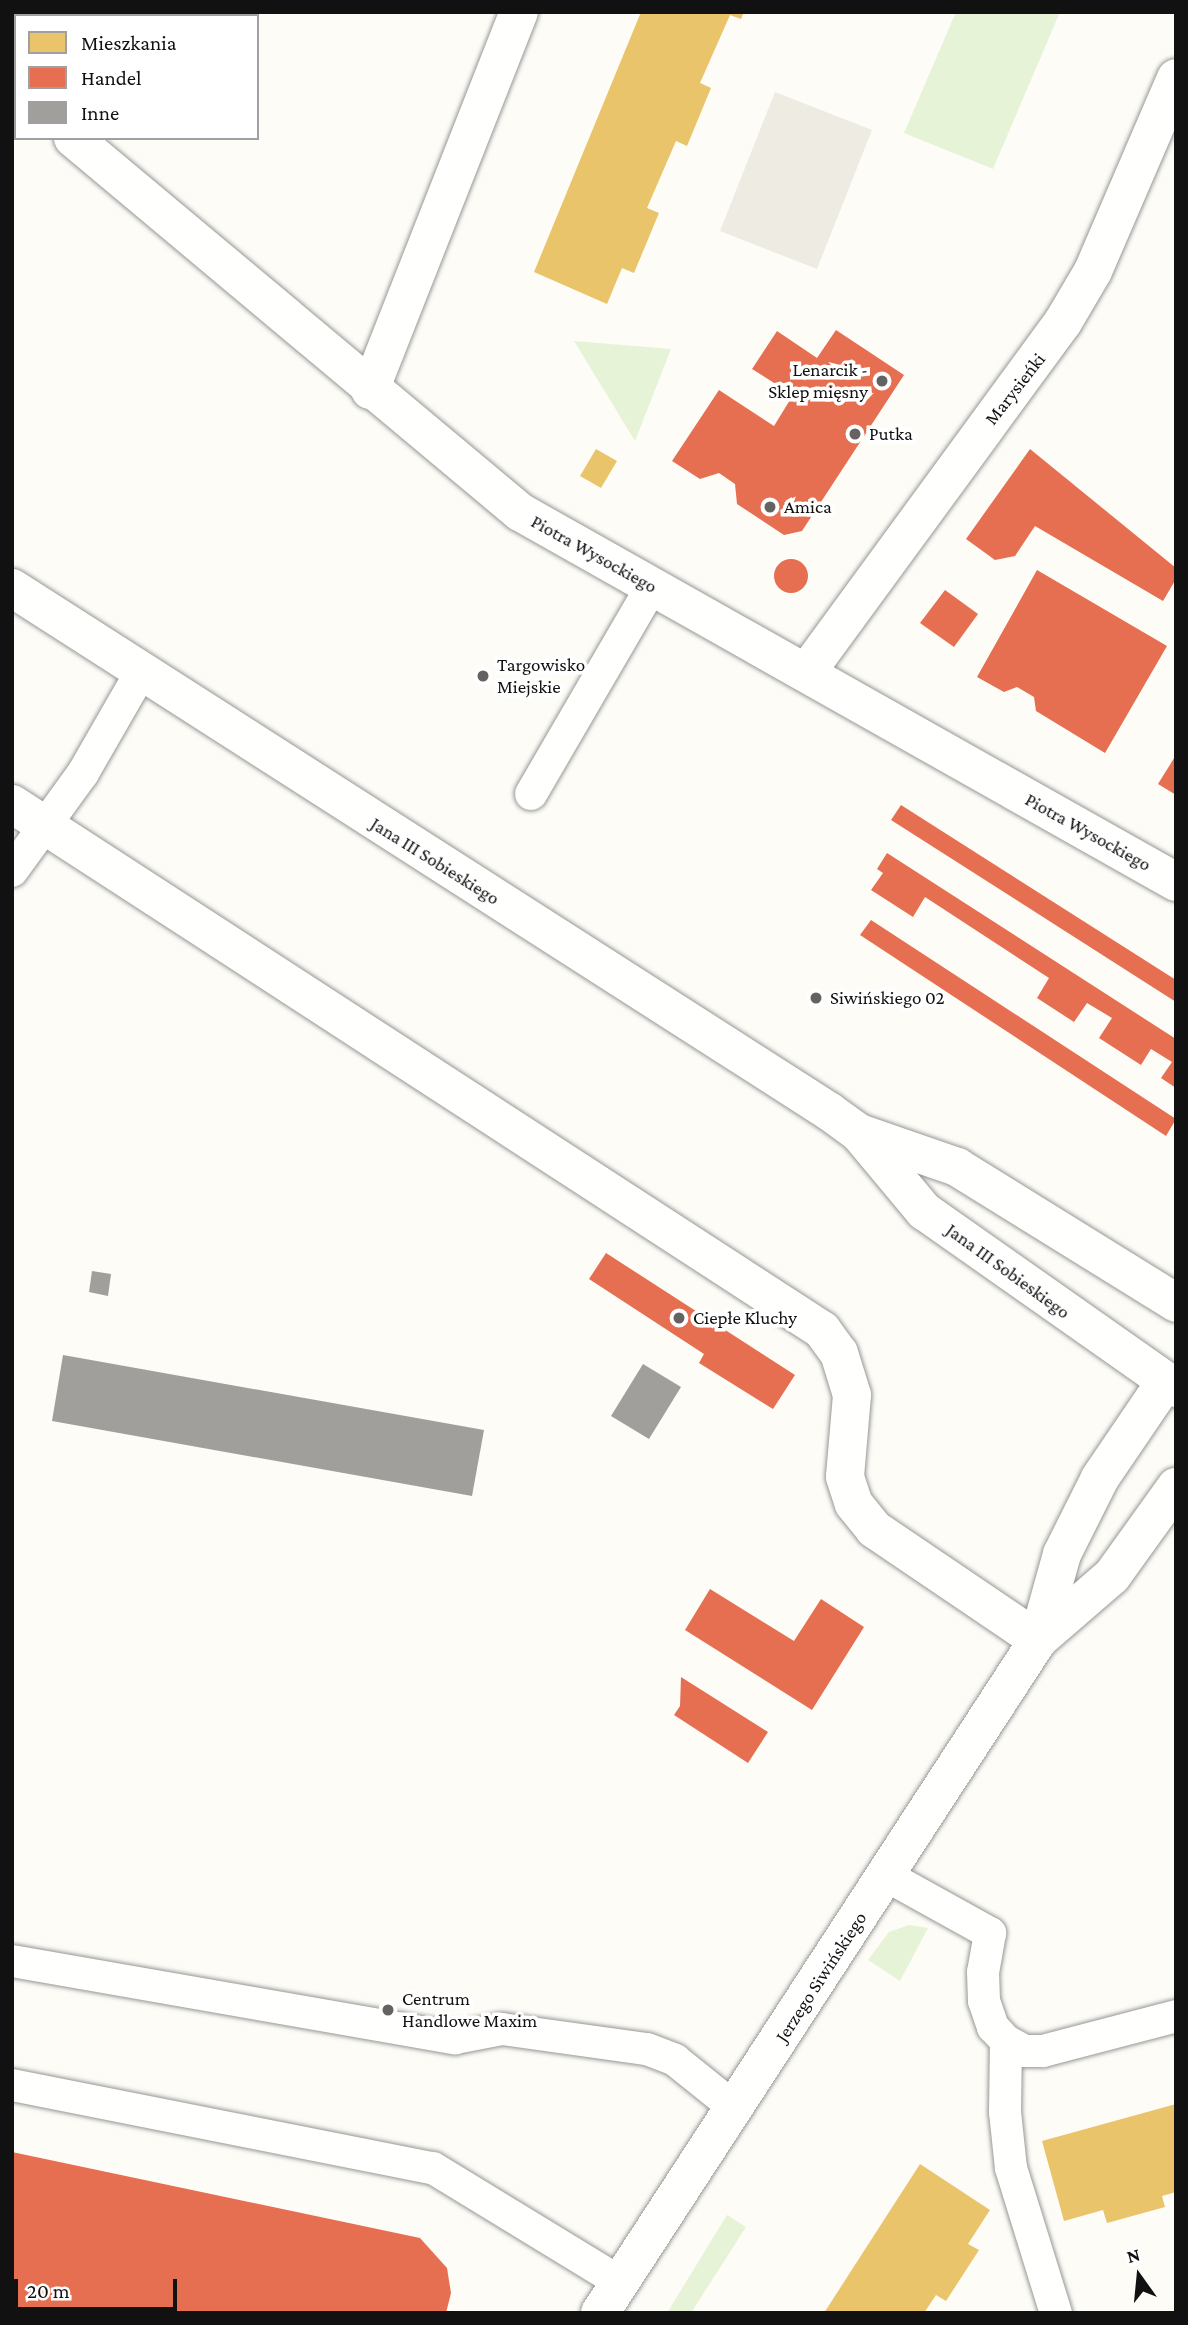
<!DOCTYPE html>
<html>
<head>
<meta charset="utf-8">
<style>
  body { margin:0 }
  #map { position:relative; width:1188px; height:2325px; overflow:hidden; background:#fdfcf7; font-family:"Crimson Pro",serif }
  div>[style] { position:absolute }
  .green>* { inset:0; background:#e7f3d7 }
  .plaza>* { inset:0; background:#edebe2 }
  .homes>* { inset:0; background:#e9c46a }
  .shops>* { inset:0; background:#e76f51 }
  .round { border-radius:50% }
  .building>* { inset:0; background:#a19f9c }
  .roads { filter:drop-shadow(0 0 2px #979795) drop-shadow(0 0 2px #979795) }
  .service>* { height:32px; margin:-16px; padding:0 16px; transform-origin:16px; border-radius:16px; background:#fffffe }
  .minor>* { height:38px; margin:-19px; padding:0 19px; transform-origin:19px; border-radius:19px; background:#fffffe }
  .tertiary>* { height:38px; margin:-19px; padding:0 19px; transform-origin:19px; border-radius:19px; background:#fffffe }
  .dots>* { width:19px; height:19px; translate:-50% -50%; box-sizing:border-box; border:4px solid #fff; border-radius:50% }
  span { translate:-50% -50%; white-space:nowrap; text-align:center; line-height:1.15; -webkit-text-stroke:7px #fff; paint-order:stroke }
  .poi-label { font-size:19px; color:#111 }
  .right { translate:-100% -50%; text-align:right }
  .left { translate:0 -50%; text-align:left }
  .street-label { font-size:19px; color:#111 }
  .frame { position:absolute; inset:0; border:14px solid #111; pointer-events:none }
  .legend { position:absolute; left:14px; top:14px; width:245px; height:126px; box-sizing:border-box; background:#fff; border:2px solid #a0a0a0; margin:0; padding:9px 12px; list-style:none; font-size:21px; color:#111 }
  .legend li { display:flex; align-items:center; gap:14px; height:35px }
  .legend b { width:35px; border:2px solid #a0a0a0 }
  .north { position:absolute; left:1104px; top:2241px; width:70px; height:70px; -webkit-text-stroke:5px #fff; paint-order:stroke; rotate:345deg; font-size:19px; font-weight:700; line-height:28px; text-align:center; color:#111 }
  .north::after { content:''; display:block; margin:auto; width:24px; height:32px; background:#111; clip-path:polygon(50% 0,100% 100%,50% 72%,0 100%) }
  .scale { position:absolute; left:14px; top:2279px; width:163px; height:32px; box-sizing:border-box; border:4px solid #111; border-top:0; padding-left:9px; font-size:21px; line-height:24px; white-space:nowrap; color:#111; -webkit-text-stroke:5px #fff; paint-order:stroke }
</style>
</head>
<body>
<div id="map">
  <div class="green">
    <div style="clip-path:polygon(956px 12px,1060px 12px,993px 169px,904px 133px)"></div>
    <div style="clip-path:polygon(574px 341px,671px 349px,635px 441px)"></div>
    <div style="clip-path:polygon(909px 1925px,928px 1928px,900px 1981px,868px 1960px,889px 1932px)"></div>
    <div style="clip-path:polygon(727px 2215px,746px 2227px,691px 2313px,667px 2313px)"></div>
  </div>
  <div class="plaza">
    <div style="clip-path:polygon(775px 92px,872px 130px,817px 269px,720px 231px)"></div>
  </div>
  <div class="homes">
    <div style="clip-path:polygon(641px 12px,744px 12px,741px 19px,730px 15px,700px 83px,711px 88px,687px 146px,676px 141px,647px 208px,659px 213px,634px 273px,622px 268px,607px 304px,534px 272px)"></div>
    <div style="clip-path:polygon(596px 449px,617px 461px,601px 488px,580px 476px)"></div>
    <div style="clip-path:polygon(1176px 2104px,1176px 2192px,1162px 2196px,1165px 2207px,1107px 2223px,1103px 2210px,1064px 2221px,1042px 2141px)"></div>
    <div style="clip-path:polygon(920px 2164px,990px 2210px,968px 2244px,979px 2250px,946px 2301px,936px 2295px,924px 2313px,824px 2313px)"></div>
  </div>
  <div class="shops">
    <div style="clip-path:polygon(836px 330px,904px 375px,802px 531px,784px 535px,737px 504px,735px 484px,719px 473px,700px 479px,672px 461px,719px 390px,774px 426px,793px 395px,752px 369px,777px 331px,817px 358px)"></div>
    <div style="clip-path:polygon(1030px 449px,1176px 568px,1176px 579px,1163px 601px,1035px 526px,1015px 556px,995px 560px,966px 539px)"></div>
    <div class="round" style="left:774px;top:559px;width:34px;height:34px"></div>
    <div style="clip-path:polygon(1037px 570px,1167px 646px,1105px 753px,1036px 711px,1034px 697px,1017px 687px,1004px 692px,977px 677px)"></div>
    <div style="clip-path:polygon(945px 590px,978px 614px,954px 647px,920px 623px)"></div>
    <div style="clip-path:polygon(1176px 755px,1176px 795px,1158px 784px)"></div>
    <div style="clip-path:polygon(901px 805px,1176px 980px,1176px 1002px,891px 820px)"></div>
    <div style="clip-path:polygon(887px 853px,1176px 1039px,1176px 1088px,1161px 1078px,1172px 1062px,1151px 1049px,1141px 1065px,1099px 1038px,1112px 1018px,1087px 1003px,1074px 1022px,1037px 998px,1049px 978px,925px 897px,913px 917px,871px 890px,883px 873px,877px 869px)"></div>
    <div style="clip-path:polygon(871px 920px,1176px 1119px,1166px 1136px,860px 935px)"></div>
    <div style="clip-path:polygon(606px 1253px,795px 1375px,773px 1409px,699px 1363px,704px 1354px,589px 1279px)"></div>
    <div style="clip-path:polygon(710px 1589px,794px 1641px,821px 1599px,864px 1627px,812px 1710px,685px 1630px)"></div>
    <div style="clip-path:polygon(681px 1677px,768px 1732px,748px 1763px,674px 1715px,680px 1706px)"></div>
    <div style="clip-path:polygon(12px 2152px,420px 2238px,447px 2268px,451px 2293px,446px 2313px,12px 2313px)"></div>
  </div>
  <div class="building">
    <div style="clip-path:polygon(92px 1271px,111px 1274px,108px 1296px,89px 1292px)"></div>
    <div style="clip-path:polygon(63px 1355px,484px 1430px,472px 1496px,52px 1421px)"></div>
    <div style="clip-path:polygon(643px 1364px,681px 1387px,649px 1439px,611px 1416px)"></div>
  </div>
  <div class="roads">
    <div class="service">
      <div style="left:531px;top:794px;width:241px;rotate:-59.8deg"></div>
      <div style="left:12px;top:871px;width:121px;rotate:-54.1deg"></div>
      <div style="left:83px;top:773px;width:114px;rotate:-60.1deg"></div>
      <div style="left:887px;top:1876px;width:118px;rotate:29deg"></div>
      <div style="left:990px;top:1933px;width:40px;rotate:100deg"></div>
      <div style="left:983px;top:1972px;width:29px;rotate:88deg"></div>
      <div style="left:984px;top:2001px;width:28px;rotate:71deg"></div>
      <div style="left:993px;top:2027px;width:19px;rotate:47deg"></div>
      <div style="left:1006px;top:2041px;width:21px;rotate:28deg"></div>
      <div style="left:1025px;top:2051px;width:18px"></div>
      <div style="left:1043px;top:2051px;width:138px;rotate:-14.7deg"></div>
      <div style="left:12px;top:1961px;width:450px;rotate:9.9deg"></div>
      <div style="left:455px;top:2038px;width:48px;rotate:-10.8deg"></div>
      <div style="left:502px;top:2029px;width:146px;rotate:7.9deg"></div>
      <div style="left:647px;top:2049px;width:30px;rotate:21deg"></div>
      <div style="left:675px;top:2060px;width:77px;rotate:38.7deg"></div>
      <div style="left:1006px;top:2041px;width:71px;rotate:90.8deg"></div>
      <div style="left:1005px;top:2112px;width:56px;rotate:83.9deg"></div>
      <div style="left:1011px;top:2168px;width:152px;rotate:72.8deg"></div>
      <div style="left:12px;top:2085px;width:429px;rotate:11.2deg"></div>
      <div style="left:433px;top:2168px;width:219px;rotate:31.4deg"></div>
    </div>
    <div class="minor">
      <div style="left:12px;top:86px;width:5px;rotate:37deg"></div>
      <div style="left:73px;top:138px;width:583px;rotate:39.92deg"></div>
      <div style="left:520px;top:512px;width:753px;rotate:29.42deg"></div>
      <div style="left:370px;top:390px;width:406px;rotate:-68.5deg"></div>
      <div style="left:806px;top:673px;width:435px;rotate:-53.8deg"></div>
      <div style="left:1063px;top:322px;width:59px;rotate:-59.5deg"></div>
      <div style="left:1093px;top:271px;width:210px;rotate:-66.7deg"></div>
      <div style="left:12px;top:804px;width:966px;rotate:33deg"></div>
      <div style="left:822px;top:1330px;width:29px;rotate:54deg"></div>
      <div style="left:839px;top:1353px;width:44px;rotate:72.8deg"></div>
      <div style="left:852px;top:1395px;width:82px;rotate:94.9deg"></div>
      <div style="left:845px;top:1477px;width:28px;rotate:72deg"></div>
      <div style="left:854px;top:1504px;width:32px;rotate:51deg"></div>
      <div style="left:874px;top:1529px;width:198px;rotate:34.1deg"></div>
      <div style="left:1038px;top:1640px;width:98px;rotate:-40.9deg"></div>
      <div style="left:1112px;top:1576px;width:110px;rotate:-54.3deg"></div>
      <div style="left:600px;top:2313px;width:803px;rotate:-56.94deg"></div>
      <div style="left:1038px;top:1640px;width:89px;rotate:-74.4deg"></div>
      <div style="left:1062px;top:1554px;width:85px;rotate:-63.4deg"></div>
      <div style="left:1100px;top:1478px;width:117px;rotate:-55.8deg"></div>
    </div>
    <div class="tertiary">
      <div style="left:12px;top:588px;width:971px;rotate:32.64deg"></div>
      <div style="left:830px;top:1112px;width:36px;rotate:36deg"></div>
      <div style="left:859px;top:1133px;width:102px;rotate:50.2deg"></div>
      <div style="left:924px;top:1211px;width:308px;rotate:35.1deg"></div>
      <div style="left:859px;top:1133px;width:104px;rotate:19.1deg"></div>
      <div style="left:957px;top:1167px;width:258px;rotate:31.8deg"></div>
    </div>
  </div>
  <div class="dots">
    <div style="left:882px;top:381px;background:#646362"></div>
    <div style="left:855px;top:434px;background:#646362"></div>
    <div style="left:770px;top:507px;background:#646362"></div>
    <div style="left:483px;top:676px;background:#646362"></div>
    <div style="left:816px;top:998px;background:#646362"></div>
    <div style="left:679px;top:1318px;background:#646362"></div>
    <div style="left:388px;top:2010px;background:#646362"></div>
  </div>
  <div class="poi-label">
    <span class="right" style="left:868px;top:381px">Lenarcik -<br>Sklep mięsny</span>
    <span class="left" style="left:869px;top:434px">Putka</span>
    <span class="left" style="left:784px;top:507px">Amica</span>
    <span class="left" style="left:497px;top:676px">Targowisko<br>Miejskie</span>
    <span class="left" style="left:830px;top:998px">Siwińskiego 02</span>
    <span class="left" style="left:693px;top:1318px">Ciepłe Kluchy</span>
    <span class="left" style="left:402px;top:2010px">Centrum<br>Handlowe Maxim</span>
  </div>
  <div class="street-label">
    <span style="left:1015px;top:389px;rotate:-52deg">Marysieńki</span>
    <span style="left:594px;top:554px;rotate:29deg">Piotra Wysockiego</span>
    <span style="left:1088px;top:832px;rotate:29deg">Piotra Wysockiego</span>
    <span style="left:435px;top:861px;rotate:32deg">Jana III Sobieskiego</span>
    <span style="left:1008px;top:1271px;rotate:36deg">Jana III Sobieskiego</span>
    <span style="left:821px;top:1977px;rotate:-57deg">Jerzego Siwińskiego</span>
  </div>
  <div class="frame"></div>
  <ul class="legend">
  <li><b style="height:19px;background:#e9c46a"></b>Mieszkania</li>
  <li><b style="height:19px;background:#e76f51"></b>Handel</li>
  <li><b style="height:19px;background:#a19f9c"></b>Inne</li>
  </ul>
  <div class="north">N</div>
  <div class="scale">20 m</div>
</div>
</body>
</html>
